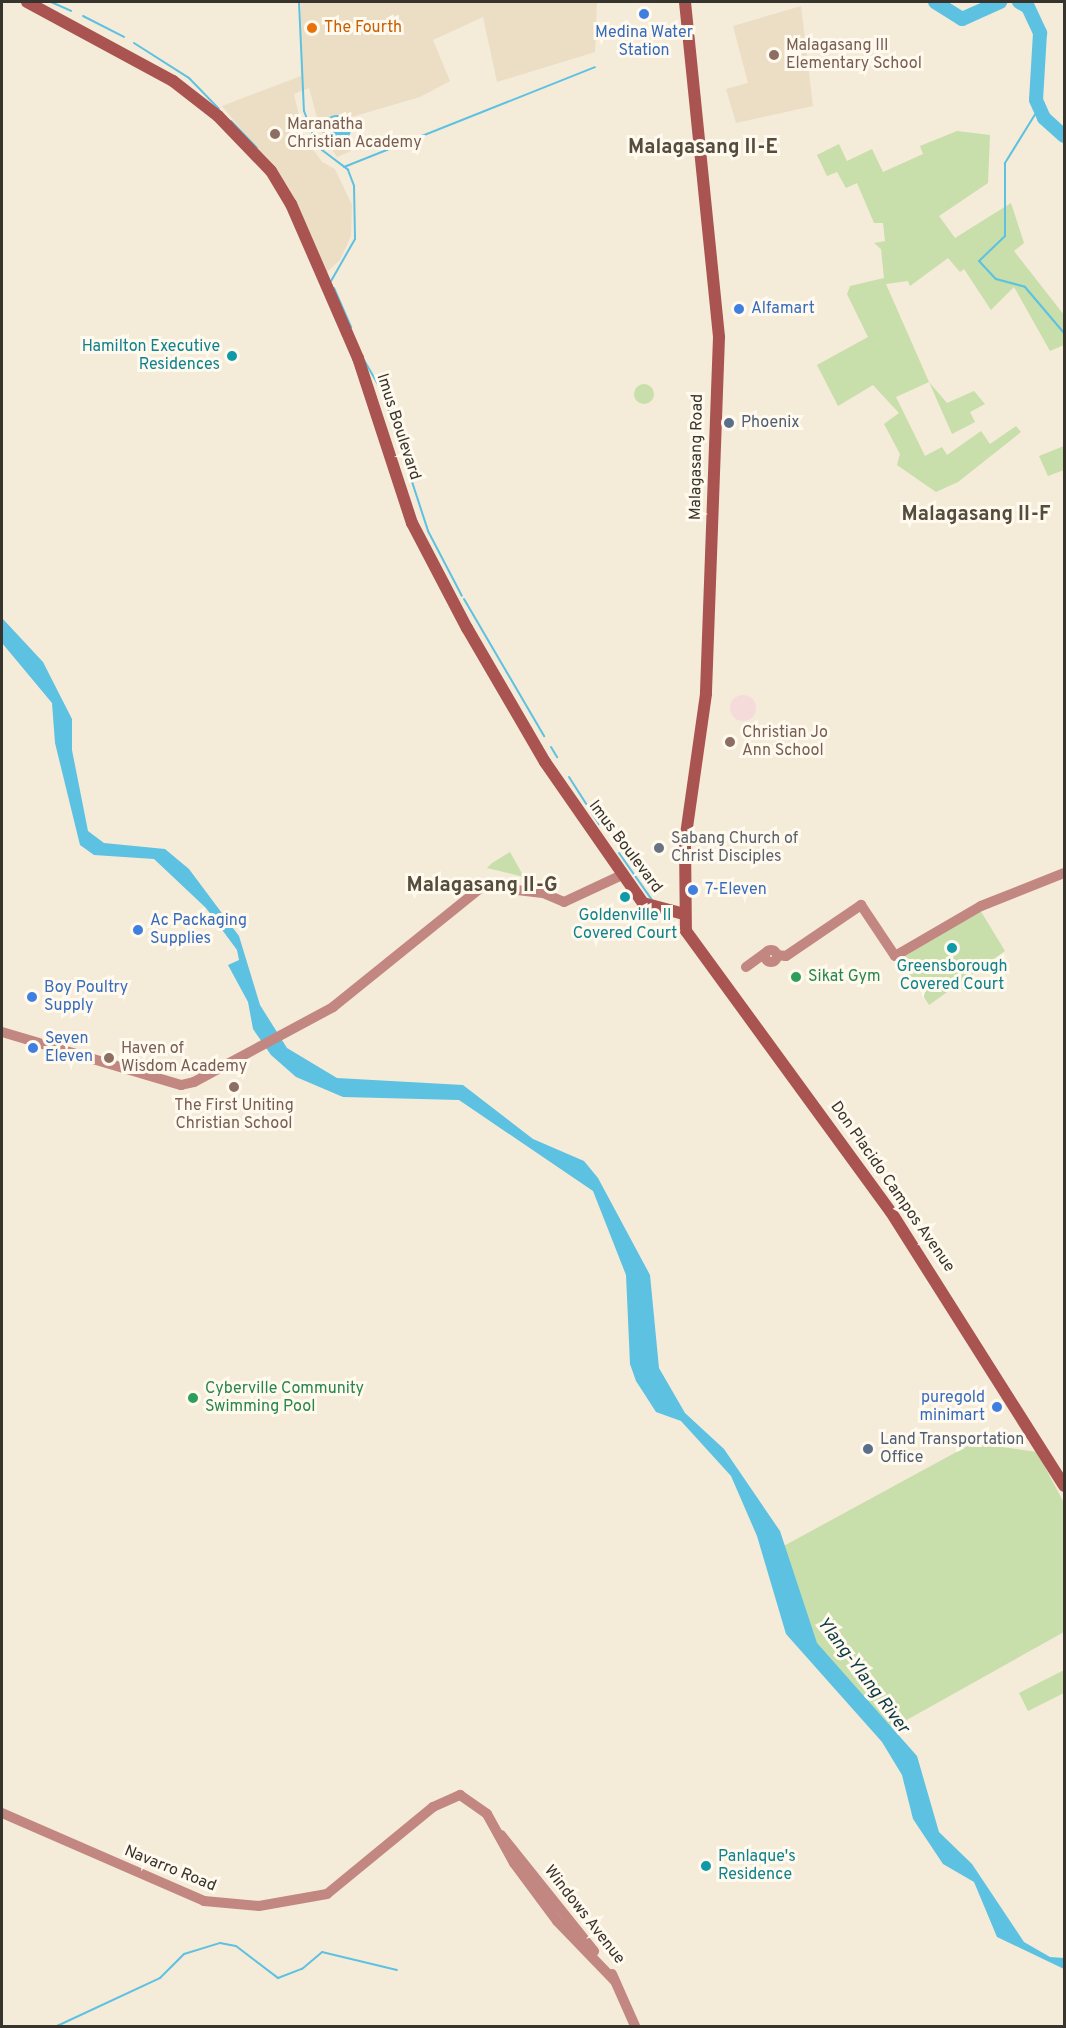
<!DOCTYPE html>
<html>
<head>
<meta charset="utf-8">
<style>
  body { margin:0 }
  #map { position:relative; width:1066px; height:2028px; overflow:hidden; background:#f5ebd9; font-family:Overpass,sans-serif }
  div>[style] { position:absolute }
  .built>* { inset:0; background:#ebdec5 }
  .industrial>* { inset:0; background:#f6dbdb }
  .round { border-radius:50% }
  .green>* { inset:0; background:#c8deab }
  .water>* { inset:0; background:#5dc1e2 }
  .stream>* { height:2px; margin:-1px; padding:0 1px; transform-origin:1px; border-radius:1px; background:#5dc1e2 }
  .river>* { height:14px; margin:-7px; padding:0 7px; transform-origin:7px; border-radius:7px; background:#5dc1e2 }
  .tertiary>* { height:10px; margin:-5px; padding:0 5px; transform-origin:5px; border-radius:5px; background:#c38782 }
  .tertiary>.ring { margin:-5px; padding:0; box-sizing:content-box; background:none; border:10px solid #c38782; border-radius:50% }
  .secondary>* { height:12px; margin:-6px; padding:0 6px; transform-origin:6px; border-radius:6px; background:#a95450 }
  .dots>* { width:16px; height:16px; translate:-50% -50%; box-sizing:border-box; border:3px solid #fff9ee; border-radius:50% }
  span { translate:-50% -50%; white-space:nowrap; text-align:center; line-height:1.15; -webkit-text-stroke:6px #fff9ee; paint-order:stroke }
  .food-label { font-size:16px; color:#c56008 }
  .left { translate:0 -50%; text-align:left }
  .shop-label { font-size:16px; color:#366cbe }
  .right { translate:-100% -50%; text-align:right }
  .education-label { font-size:16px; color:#785e54 }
  .culture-label { font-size:16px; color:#0d838f }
  .service-label { font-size:16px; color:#4e5e75 }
  .street-label { font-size:16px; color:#37342d }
  .worship-label { font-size:16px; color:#5b616d }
  .leisure-label { font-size:16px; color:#27864d }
  .water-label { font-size:18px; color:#0c3a48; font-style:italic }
  .quarter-label { font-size:20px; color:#544c3d; font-weight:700 }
  .frame { position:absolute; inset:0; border:3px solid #37342d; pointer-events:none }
</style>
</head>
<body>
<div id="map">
  <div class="built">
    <div style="clip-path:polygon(301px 2px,597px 2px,595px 52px,497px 82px,483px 17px,433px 40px,450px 81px,420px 97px,348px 118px,351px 151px,337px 157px,321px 132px,309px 88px,294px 94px,304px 137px,322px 162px,335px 169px,352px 205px,351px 236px,340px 260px,327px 272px,287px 186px,222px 106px,301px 76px)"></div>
    <div style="clip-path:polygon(801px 6px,813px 106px,736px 123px,726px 89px,748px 83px,733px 26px)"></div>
  </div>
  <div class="industrial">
    <div class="round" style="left:730px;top:695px;width:26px;height:26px"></div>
  </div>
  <div class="green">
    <div style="clip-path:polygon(957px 131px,990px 135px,988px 183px,939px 216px,955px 238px,1011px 203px,1024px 243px,1014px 251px,1064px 315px,1064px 345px,1050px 351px,1014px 287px,991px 310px,964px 269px,960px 272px,948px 258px,910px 286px,908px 281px,886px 284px,929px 382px,947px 403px,974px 391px,985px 404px,970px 412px,975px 422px,952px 434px,929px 382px,896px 397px,925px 456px,942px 447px,947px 455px,981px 431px,990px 444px,1016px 426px,1021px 432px,958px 482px,936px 492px,897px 465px,900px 454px,884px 424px,899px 413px,873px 385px,838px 406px,817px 365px,868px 337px,847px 294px,850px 286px,884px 278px,881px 249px,874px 243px,885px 241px,883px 223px,874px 223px,857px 183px,846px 188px,837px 172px,827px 176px,817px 155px,839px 144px,847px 161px,872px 149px,883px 172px,923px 154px,920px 146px)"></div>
    <div class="round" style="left:634px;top:384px;width:20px;height:20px"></div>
    <div style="clip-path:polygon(1064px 446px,1064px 470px,1048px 476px,1039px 456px)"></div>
    <div style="clip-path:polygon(510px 852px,524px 877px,487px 868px,492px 863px)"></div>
    <div style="clip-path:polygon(980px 910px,1005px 951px,929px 1005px,899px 957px)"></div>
    <div style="clip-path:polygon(973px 1443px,1037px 1452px,1064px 1503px,1064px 1632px,887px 1731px,803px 1645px,769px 1554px)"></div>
    <div style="clip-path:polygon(1064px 1670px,1064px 1693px,1028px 1711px,1019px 1693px)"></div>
  </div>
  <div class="water">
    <div class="round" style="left:323px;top:115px;width:28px;height:28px"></div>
    <div style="clip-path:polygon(2px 618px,43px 662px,72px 719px,72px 750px,88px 831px,104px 843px,165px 849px,189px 869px,239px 936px,260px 1005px,287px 1048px,337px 1078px,463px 1085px,533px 1139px,584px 1161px,598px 1178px,650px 1275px,659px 1368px,685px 1413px,724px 1449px,780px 1531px,817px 1643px,917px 1756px,939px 1832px,972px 1864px,1024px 1942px,1050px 1957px,1064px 1958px,1064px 1969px,997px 1937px,974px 1882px,943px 1864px,913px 1819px,902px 1775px,882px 1742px,786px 1634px,757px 1536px,731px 1476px,681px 1421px,656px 1412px,636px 1381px,630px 1364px,626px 1275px,593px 1191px,459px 1100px,343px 1097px,296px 1077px,271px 1055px,253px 1029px,248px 1002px,228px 965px,239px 960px,237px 950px,206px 908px,154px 859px,94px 855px,80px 845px,55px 743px,52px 703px,2px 643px)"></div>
  </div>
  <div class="stream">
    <div style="left:51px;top:2px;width:22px;rotate:24deg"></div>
    <div style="left:299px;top:2px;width:109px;rotate:87.4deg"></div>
    <div style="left:304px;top:111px;width:39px;rotate:69deg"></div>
    <div style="left:318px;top:147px;width:38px;rotate:37deg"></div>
    <div style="left:348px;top:170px;width:17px;rotate:69deg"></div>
    <div style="left:354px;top:186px;width:53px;rotate:88.9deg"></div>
    <div style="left:355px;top:239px;width:48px;rotate:119.7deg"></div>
    <div style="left:83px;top:16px;width:46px;rotate:27.1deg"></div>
    <div style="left:134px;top:43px;width:65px;rotate:32.5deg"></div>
    <div style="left:189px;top:78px;width:43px;rotate:45.9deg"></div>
    <div style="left:1039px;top:108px;width:65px;rotate:121.7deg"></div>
    <div style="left:1005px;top:163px;width:73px;rotate:90deg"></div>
    <div style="left:1005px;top:236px;width:36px;rotate:136deg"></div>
    <div style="left:979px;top:261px;width:25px;rotate:47deg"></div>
    <div style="left:996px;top:279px;width:30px;rotate:15deg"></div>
    <div style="left:1025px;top:287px;width:60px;rotate:49.7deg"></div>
    <div style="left:231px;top:121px;width:37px;rotate:46deg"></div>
    <div style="left:344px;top:167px;width:270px;rotate:-21.7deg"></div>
    <div style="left:334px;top:288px;width:43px;rotate:66.4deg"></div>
    <div style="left:364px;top:360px;width:38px;rotate:60deg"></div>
    <div style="left:383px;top:393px;width:145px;rotate:71.9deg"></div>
    <div style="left:428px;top:531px;width:73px;rotate:62.4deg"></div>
    <div style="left:464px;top:599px;width:159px;rotate:59.7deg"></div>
    <div style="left:551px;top:747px;width:12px;rotate:59deg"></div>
    <div style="left:569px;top:777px;width:56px;rotate:57.4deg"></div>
    <div style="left:619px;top:853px;width:57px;rotate:54.9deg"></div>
    <div style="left:57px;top:2026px;width:114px;rotate:-25deg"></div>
    <div style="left:160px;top:1978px;width:34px;rotate:-45deg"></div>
    <div style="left:184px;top:1954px;width:38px;rotate:-17deg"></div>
    <div style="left:220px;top:1943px;width:16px;rotate:11deg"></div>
    <div style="left:236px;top:1946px;width:53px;rotate:37.3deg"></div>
    <div style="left:278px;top:1978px;width:26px;rotate:-21deg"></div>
    <div style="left:302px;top:1969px;width:26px;rotate:-40deg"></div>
    <div style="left:322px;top:1952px;width:77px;rotate:13.5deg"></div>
  </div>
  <div class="river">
    <div style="left:935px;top:2px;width:32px;rotate:32deg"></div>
    <div style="left:962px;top:19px;width:42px;rotate:-24.1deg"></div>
    <div style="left:1019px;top:2px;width:10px;rotate:29deg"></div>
    <div style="left:1028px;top:7px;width:29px;rotate:65deg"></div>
    <div style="left:1040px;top:33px;width:67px;rotate:93.4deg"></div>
    <div style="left:1036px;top:100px;width:20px;rotate:66deg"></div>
    <div style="left:1044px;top:118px;width:27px;rotate:42deg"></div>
  </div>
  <div class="tertiary">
    <div class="ring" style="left:765px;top:950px;width:2px;height:2px"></div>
    <div style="left:777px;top:955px;width:9px;rotate:6deg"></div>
    <div style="left:786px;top:956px;width:91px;rotate:-34.2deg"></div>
    <div style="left:861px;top:905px;width:61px;rotate:56.3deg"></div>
    <div style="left:895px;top:956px;width:99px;rotate:-30.2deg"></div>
    <div style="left:981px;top:906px;width:89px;rotate:-21.7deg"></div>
    <div style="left:746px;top:967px;width:26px;rotate:-36deg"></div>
    <div style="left:2px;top:1032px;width:187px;rotate:16.5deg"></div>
    <div style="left:181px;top:1085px;width:13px;rotate:-13deg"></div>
    <div style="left:194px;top:1082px;width:158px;rotate:-28.3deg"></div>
    <div style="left:333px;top:1007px;width:193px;rotate:-38.9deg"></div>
    <div style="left:483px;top:886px;width:60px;rotate:6.7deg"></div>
    <div style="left:543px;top:893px;width:23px;rotate:23deg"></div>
    <div style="left:564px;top:902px;width:66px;rotate:-25deg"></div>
    <div style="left:2px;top:1813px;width:220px;rotate:23.5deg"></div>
    <div style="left:204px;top:1901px;width:55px;rotate:5.2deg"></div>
    <div style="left:259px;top:1906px;width:69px;rotate:-10deg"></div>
    <div style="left:327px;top:1894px;width:137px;rotate:-39.4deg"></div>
    <div style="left:433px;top:1807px;width:30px;rotate:-24deg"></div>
    <div style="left:460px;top:1795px;width:33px;rotate:35deg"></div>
    <div style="left:487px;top:1814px;width:56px;rotate:61.1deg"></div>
    <div style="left:514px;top:1863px;width:72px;rotate:53.4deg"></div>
    <div style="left:557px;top:1921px;width:83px;rotate:46deg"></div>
    <div style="left:501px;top:1835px;width:149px;rotate:51.3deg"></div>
    <div style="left:612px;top:1974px;width:57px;rotate:66.1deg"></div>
  </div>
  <div class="secondary">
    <div style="left:27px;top:2px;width:166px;rotate:28.4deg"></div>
    <div style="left:173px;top:81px;width:57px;rotate:37.9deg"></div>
    <div style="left:218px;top:116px;width:76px;rotate:46.1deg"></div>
    <div style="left:271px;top:171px;width:39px;rotate:59deg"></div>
    <div style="left:291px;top:204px;width:168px;rotate:66.5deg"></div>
    <div style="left:358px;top:358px;width:174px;rotate:71.9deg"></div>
    <div style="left:412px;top:523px;width:119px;rotate:62.4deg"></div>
    <div style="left:467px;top:628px;width:155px;rotate:59.8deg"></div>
    <div style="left:545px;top:762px;width:172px;rotate:55.2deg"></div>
    <div style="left:643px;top:903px;width:42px;rotate:15deg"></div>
    <div style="left:685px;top:2px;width:337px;rotate:84.2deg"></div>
    <div style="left:719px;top:337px;width:357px;rotate:92.1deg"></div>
    <div style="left:706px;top:694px;width:149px;rotate:98.1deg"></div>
    <div style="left:685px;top:842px;width:89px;rotate:89.4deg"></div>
    <div style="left:686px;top:931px;width:348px;rotate:53.9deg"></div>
    <div style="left:891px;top:1212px;width:324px;rotate:57.7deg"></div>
  </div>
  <div class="dots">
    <div style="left:644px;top:14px;background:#3f7fe0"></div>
    <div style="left:312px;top:28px;background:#e8710a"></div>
    <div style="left:774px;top:55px;background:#8d6e63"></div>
    <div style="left:275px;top:134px;background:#8d6e63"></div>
    <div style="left:739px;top:309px;background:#3f7fe0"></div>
    <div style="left:232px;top:356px;background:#0f9aa8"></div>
    <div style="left:729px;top:423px;background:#5c6f8a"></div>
    <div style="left:730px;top:742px;background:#8d6e63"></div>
    <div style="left:659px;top:848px;background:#6b7280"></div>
    <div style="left:693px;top:890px;background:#3f7fe0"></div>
    <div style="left:625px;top:897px;background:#0f9aa8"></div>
    <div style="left:138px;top:930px;background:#3f7fe0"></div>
    <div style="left:952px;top:948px;background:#0f9aa8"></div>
    <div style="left:796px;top:977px;background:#2e9e5b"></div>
    <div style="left:32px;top:997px;background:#3f7fe0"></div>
    <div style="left:33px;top:1048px;background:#3f7fe0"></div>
    <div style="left:109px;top:1058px;background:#8d6e63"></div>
    <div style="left:234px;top:1087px;background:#8d6e63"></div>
    <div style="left:193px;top:1398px;background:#2e9e5b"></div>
    <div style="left:997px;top:1407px;background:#3f7fe0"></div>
    <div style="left:868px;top:1449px;background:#5c6f8a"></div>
    <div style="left:706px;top:1866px;background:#0f9aa8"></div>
  </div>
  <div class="food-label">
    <span class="left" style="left:324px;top:28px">The Fourth</span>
  </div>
  <div class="shop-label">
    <span style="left:644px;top:42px">Medina Water<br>Station</span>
    <span class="left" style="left:751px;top:309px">Alfamart</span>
    <span class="left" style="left:705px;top:890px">7-Eleven</span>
    <span class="left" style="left:150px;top:930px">Ac Packaging<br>Supplies</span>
    <span class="left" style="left:44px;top:997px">Boy Poultry<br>Supply</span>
    <span class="left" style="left:45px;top:1048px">Seven<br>Eleven</span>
    <span class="right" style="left:985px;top:1407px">puregold<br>minimart</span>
  </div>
  <div class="education-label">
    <span class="left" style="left:786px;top:55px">Malagasang III<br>Elementary School</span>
    <span class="left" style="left:287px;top:134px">Maranatha<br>Christian Academy</span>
    <span class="left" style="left:742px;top:742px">Christian Jo<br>Ann School</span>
    <span class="left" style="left:121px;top:1058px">Haven of<br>Wisdom Academy</span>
    <span style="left:234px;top:1115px">The First Uniting<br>Christian School</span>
  </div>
  <div class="culture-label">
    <span class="right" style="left:220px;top:356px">Hamilton Executive<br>Residences</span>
    <span style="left:625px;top:925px">Goldenville II<br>Covered Court</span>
    <span style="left:952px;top:976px">Greensborough<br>Covered Court</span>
    <span class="left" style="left:718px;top:1866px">Panlaque's<br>Residence</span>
  </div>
  <div class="service-label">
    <span class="left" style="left:741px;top:423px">Phoenix</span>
    <span class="left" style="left:880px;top:1449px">Land Transportation<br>Office</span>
  </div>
  <div class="street-label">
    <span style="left:398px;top:427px;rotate:72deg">Imus Boulevard</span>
    <span style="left:697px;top:457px;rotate:-89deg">Malagasang Road</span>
    <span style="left:625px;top:847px;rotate:53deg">Imus Boulevard</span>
    <span style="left:892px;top:1187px;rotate:55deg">Don Placido Campos Avenue</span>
    <span style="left:170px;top:1869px;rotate:22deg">Navarro Road</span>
    <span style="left:584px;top:1915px;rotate:52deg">Windows Avenue</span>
  </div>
  <div class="worship-label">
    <span class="left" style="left:671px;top:848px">Sabang Church of<br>Christ Disciples</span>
  </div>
  <div class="leisure-label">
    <span class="left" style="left:808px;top:977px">Sikat Gym</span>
    <span class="left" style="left:205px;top:1398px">Cyberville Community<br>Swimming Pool</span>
  </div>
  <div class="water-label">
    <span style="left:862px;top:1676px;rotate:53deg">Ylang-Ylang River</span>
  </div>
  <div class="quarter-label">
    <span style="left:703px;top:148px">Malagasang II-E</span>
    <span style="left:976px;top:515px">Malagasang II-F</span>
    <span style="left:482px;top:886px">Malagasang II-G</span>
  </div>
  <div class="frame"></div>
</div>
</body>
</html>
